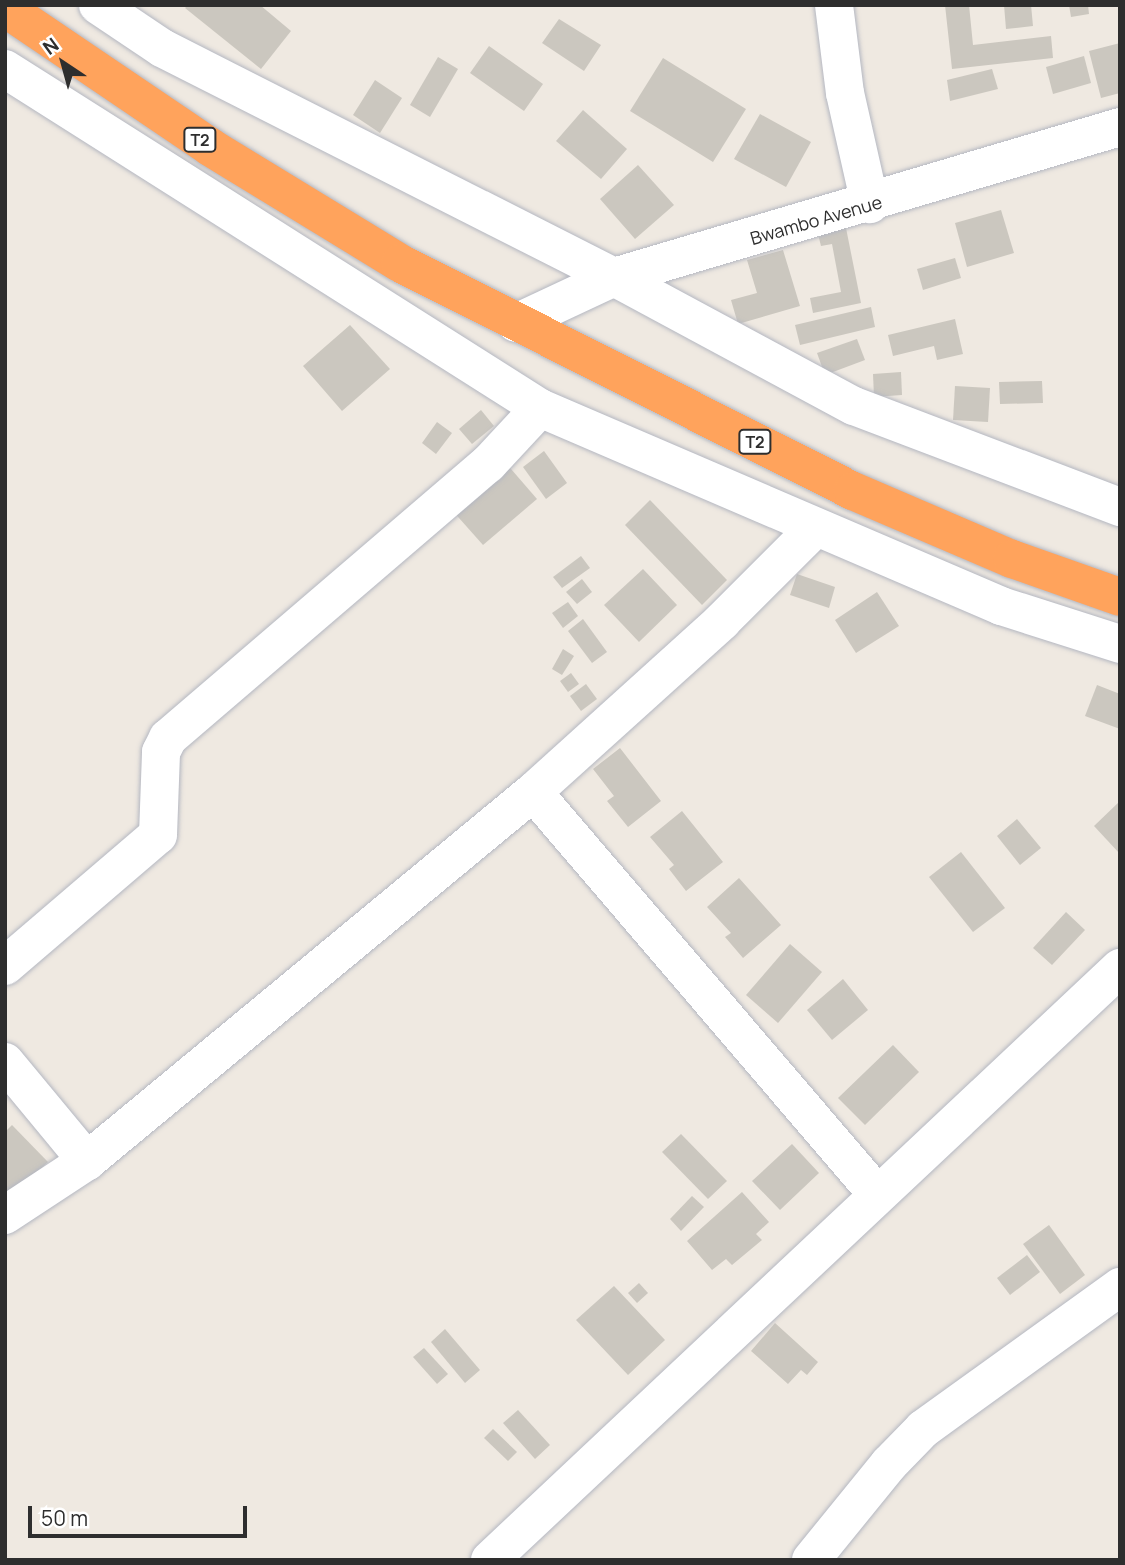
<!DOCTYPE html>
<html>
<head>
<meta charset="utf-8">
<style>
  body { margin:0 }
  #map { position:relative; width:1125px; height:1565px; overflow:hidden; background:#efe9e1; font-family:Manrope,sans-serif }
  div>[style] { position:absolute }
  .building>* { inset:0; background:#cbc7bf }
  .roads { filter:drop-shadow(0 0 2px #b4b7c1) drop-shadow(0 0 2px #b4b7c1) }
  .minor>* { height:38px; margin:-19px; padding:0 19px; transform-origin:19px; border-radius:19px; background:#fff }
  .highway>* { height:38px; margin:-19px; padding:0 19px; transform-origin:19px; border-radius:19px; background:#ffa35c }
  span { translate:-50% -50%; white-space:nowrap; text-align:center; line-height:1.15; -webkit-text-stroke:5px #fff; paint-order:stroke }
  .shield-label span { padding:2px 5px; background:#fff; border:2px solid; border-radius:5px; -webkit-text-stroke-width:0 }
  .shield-label { font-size:16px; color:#2e2e2e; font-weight:700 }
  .street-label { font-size:18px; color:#2e2e2e }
  .frame { position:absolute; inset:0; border:7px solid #2e2e2e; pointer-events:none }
  .north { position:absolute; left:28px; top:28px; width:70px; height:70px; -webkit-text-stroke:5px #fff; paint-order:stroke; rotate:324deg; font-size:19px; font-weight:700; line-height:28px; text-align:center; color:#2e2e2e }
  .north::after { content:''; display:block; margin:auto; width:24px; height:32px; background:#2e2e2e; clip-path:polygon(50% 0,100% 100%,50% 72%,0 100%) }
  .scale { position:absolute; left:28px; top:1506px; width:219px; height:32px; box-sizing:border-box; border:4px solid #2e2e2e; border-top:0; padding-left:9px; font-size:21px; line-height:24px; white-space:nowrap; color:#2e2e2e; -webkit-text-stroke:5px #fff; paint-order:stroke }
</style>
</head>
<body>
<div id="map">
  <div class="building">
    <div style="clip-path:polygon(188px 5px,260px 5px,291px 31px,261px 69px,185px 8px)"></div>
    <div style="clip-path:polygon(945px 5px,969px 5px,973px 45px,1051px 36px,1053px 58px,952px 69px)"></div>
    <div style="clip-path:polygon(1004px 5px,1031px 5px,1033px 26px,1006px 29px)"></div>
    <div style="clip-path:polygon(1069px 5px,1088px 5px,1089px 14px,1071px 17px)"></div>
    <div style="clip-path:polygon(559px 19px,601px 45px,584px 71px,542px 43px)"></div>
    <div style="clip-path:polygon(1120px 43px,1120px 93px,1101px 98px,1089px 51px)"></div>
    <div style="clip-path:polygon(489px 46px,543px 84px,524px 111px,470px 73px)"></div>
    <div style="clip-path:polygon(1084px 56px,1091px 83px,1053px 94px,1046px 67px)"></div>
    <div style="clip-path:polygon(438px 57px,458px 69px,430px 117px,410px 105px)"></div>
    <div style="clip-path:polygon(663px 58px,746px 109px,713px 162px,630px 111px)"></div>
    <div style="clip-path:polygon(992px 69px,998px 89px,950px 101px,947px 80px)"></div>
    <div style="clip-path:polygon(375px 80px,402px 98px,380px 133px,353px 115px)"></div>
    <div style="clip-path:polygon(583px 110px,627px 149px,601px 179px,556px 141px)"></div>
    <div style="clip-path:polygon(760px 114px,811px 142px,786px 187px,734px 159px)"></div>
    <div style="clip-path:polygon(638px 165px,674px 205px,635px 239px,600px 199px)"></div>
    <div style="clip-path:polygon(1001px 210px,1014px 253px,967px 267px,955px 223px)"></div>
    <div style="clip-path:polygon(846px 228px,861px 303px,813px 313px,810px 298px,841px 292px,832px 244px,821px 246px,818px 234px)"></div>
    <div style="clip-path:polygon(783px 250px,800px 306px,738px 324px,731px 300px,757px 293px,747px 260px)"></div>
    <div style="clip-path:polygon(955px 258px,961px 278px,923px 290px,917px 269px)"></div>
    <div style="clip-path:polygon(871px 307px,875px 327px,800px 345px,795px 325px)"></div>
    <div style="clip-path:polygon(955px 319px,963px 354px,937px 360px,934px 346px,893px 356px,888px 335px)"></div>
    <div style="clip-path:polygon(350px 325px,390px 369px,342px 411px,303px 366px)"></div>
    <div style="clip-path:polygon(857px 339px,865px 360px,825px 375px,817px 353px)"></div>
    <div style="clip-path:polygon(901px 372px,902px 395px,874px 397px,873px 374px)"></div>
    <div style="clip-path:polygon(1042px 381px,1043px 403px,1000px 404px,999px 382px)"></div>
    <div style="clip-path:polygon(955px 386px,990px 388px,988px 422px,953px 420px)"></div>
    <div style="clip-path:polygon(481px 410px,494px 426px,472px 444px,459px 429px)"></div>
    <div style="clip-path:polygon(437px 422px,452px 433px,436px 454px,422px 443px)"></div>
    <div style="clip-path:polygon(544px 451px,567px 483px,546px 499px,523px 467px)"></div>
    <div style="clip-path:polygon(505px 462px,537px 499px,483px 545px,451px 509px)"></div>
    <div style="clip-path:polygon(650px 500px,727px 580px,702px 605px,625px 525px)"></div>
    <div style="clip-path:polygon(581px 556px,590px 568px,562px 588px,553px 577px)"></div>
    <div style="clip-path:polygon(643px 569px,677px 605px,639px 642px,604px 605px)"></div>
    <div style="clip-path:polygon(797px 574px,835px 587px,829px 608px,790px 595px)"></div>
    <div style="clip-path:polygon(582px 579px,592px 592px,577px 604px,566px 592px)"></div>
    <div style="clip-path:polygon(877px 592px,899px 626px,856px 653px,835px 620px)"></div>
    <div style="clip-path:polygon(568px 602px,578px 616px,563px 628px,552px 613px)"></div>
    <div style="clip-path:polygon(583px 619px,607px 652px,592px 663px,568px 631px)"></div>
    <div style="clip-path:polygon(563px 649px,574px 656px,562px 675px,552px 669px)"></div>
    <div style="clip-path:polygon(571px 673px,579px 684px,568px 692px,560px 681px)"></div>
    <div style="clip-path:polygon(586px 684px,597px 699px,581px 711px,570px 696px)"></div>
    <div style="clip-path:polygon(1097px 685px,1120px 694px,1120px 729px,1085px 716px)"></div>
    <div style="clip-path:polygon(620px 748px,661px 801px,628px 827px,607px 801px,614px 796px,593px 769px)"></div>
    <div style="clip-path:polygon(1120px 801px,1120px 854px,1094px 826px)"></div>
    <div style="clip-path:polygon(682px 811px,723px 862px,686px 891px,669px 869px,674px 865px,650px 837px)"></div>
    <div style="clip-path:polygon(1017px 819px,1041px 848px,1020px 865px,997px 836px)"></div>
    <div style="clip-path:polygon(961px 852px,1005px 908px,973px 932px,929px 877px)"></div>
    <div style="clip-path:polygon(739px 878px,781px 925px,743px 958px,725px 937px,731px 933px,707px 907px)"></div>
    <div style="clip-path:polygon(1066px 912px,1085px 930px,1052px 965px,1033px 948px)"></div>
    <div style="clip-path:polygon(790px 944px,822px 972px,778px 1023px,746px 995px)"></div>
    <div style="clip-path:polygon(843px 979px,868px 1010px,832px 1040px,807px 1010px)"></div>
    <div style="clip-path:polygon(893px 1045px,919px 1072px,865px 1125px,838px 1098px)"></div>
    <div style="clip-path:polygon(12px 1125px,48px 1162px,5px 1202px,5px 1132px)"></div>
    <div style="clip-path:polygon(681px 1134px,727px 1181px,708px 1199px,662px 1152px)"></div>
    <div style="clip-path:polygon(792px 1144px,819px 1173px,780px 1210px,752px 1181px)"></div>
    <div style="clip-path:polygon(742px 1192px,769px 1222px,756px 1234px,762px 1240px,732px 1265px,726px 1259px,712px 1270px,687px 1241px)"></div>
    <div style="clip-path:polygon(692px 1196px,704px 1207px,681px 1231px,670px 1219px)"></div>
    <div style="clip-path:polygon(1049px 1225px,1085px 1275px,1060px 1294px,1023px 1244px)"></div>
    <div style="clip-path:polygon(1027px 1255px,1040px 1272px,1010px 1295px,997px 1278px)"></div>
    <div style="clip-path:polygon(639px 1283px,648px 1293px,637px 1303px,628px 1293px)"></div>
    <div style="clip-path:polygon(614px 1286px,665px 1340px,628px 1375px,576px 1320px)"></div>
    <div style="clip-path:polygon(775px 1323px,818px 1362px,807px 1375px,801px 1370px,788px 1384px,751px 1351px)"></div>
    <div style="clip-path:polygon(445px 1329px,480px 1370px,465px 1383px,431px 1342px)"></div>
    <div style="clip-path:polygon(424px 1348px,448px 1374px,437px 1384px,413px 1357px)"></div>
    <div style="clip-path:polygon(518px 1410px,550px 1445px,535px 1459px,503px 1423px)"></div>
    <div style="clip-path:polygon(493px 1429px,517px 1452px,508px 1461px,484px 1438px)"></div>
  </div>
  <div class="roads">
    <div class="minor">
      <div style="left:98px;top:5px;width:77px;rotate:33.9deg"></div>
      <div style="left:162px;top:48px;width:507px;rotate:26.87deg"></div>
      <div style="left:614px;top:277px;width:272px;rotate:28.3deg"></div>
      <div style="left:854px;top:406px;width:285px;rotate:20.8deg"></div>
      <div style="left:834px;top:5px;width:89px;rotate:82.9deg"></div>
      <div style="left:845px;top:93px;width:114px;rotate:77.3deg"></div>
      <div style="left:5px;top:69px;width:633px;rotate:32.36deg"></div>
      <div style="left:540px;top:408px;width:502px;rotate:23.24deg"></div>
      <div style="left:1001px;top:606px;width:125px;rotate:17.7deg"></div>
      <div style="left:516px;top:323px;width:108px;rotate:-25.1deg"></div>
      <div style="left:614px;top:277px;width:528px;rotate:-16.51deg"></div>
      <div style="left:533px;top:792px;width:529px;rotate:49.45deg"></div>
      <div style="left:5px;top:966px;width:201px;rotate:-40.6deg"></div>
      <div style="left:158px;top:835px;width:83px;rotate:-87.9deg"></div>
      <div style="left:161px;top:752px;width:16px;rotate:-63deg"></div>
      <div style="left:168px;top:738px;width:421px;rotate:-40.6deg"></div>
      <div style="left:488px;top:464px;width:76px;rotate:-47.1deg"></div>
      <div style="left:5px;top:1062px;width:129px;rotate:50.4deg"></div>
      <div style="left:5px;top:1215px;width:98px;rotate:-33.4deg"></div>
      <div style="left:87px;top:1161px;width:579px;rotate:-39.6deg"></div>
      <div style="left:533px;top:792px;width:255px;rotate:-42.1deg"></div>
      <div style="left:722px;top:621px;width:132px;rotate:-45deg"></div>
      <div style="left:490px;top:1560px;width:865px;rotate:-43.22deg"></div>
      <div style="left:811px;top:1560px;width:124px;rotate:-50.9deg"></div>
      <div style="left:889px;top:1464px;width:49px;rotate:-45.8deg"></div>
      <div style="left:923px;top:1429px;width:243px;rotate:-35.8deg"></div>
    </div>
    <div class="highway">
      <div style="left:5px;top:8px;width:248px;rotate:34.1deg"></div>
      <div style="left:210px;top:147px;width:223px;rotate:31.4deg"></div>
      <div style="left:400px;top:263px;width:507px;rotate:26.72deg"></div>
      <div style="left:853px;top:491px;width:173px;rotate:23.2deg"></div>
      <div style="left:1012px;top:559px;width:114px;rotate:19.4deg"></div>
    </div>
  </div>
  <div class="shield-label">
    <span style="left:200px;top:140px">T2</span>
    <span style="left:755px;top:442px">T2</span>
  </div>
  <div class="street-label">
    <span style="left:816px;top:220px;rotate:-16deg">Bwambo Avenue</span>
  </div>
  <div class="frame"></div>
  <div class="north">N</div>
  <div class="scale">50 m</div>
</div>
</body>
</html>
